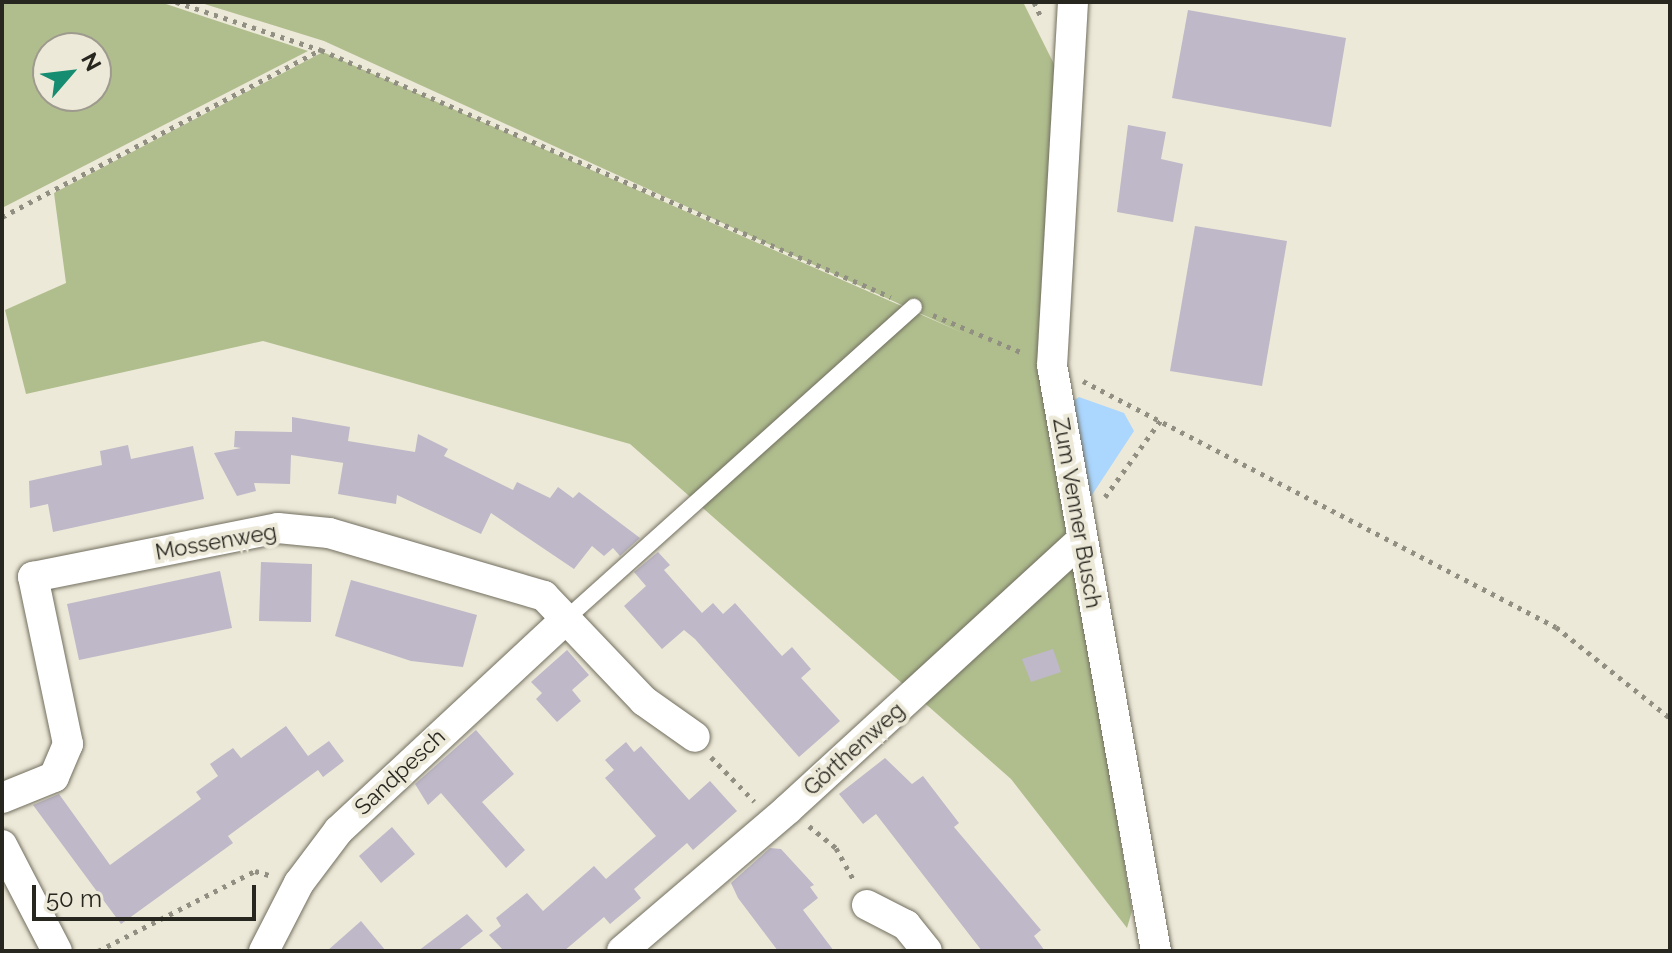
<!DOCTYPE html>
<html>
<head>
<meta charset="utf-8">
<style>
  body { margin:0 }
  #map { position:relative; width:1672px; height:953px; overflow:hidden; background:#ede9d8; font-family:Raleway,sans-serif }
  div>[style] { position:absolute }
  .green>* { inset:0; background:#b0be8e }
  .water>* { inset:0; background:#abd6fd }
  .building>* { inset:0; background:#beb8c8 }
  .path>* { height:5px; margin-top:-2.5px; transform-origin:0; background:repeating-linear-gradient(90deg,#918f82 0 4px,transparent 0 10px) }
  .roads { filter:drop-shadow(0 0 2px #726f60) drop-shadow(0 0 2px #726f60) }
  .service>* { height:16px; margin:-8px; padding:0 8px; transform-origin:8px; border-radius:8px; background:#fff }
  .minor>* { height:30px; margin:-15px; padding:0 15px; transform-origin:15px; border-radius:15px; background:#fff }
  span { translate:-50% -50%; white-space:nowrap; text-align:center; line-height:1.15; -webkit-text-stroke:8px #ede9d8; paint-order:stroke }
  .street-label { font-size:22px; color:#27261f }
  .frame { position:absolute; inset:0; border:4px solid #27261f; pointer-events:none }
  .north { position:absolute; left:32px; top:32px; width:80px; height:80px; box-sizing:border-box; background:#ede9d8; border:2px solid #9e9b8e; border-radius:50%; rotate:62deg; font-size:22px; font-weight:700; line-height:32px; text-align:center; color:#27261f }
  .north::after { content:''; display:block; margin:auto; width:28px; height:36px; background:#168d70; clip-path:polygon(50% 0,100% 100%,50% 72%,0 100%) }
  .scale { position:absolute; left:32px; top:885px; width:224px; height:36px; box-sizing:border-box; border:4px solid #27261f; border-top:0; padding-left:10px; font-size:24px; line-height:28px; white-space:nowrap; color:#27261f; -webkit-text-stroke:6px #ede9d8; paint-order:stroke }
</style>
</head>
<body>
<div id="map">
  <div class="green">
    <div style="clip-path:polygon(evenodd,2px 2px,160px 2px,308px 51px,2px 208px,2px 2px,48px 48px,96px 48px,96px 96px,48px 96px,48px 48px)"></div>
    <div style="clip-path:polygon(198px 2px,1023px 2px,1058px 72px,1044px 368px,1132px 911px,1127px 928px,1011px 779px,630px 444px,263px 341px,26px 394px,5px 310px,66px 283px,54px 193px,323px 52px,963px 333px,324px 41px)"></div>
  </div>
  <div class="water">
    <div style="clip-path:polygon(1079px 397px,1124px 413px,1134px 431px,1086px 504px,1070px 403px)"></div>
  </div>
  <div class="building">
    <div style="clip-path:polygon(1188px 10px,1346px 38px,1331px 127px,1172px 98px)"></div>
    <div style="clip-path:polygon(1128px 125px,1166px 132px,1161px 159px,1183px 164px,1173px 222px,1117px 212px)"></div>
    <div style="clip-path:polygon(1195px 226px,1287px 241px,1262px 386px,1170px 371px)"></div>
    <div style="clip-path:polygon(292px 417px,350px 427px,348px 441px,415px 452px,418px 434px,448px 449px,444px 456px,513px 490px,517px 482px,550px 498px,558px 487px,573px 498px,579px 492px,640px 538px,620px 556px,613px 548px,604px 556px,592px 546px,574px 569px,491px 513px,481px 534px,397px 495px,396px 504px,338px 494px,345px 452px,344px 463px,291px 455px,290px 484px,254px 483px,256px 491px,237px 496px,214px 453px,241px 448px,234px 447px,235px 431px,292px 432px)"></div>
    <div style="clip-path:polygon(128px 445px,131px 459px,193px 446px,204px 499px,53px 532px,48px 504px,30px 508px,29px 481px,102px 465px,100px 451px)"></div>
    <div style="clip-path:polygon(658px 552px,670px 565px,664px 570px,702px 613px,713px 603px,723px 614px,735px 603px,782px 656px,792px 647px,811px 669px,801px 678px,840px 721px,799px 757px,695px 639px,684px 630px,662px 649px,624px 606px,646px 586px,634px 572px)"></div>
    <div style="clip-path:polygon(261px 562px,312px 564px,311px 622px,259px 621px)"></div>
    <div style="clip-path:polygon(220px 571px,232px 628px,79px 660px,67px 604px)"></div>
    <div style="clip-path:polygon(351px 580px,477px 615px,463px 667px,411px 661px,335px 636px)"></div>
    <div style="clip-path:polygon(1053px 649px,1061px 672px,1031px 682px,1022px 659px)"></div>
    <div style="clip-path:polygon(567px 650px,589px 675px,572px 690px,581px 701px,557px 722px,536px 699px,542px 693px,531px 682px)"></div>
    <div style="clip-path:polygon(286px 726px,308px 756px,329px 741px,344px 761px,323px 777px,318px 770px,228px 836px,233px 843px,121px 924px,33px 805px,59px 794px,110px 865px,201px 799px,196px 792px,218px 776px,210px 764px,233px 748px,241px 758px)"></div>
    <div style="clip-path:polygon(476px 730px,514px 774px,482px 802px,525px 850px,506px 868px,441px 793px,428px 805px,415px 784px)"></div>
    <div style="clip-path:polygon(626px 742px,634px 752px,641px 746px,689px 800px,710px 781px,737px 811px,693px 850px,687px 843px,634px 889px,641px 898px,610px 924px,604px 917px,564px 951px,504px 951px,489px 935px,501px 926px,496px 918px,527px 893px,543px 911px,594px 866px,606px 879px,656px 836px,605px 778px,614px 770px,605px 760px)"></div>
    <div style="clip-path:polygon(885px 758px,912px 784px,923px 776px,959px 823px,954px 827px,1041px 930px,1034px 936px,1045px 951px,982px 951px,876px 814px,863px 824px,839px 794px)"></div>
    <div style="clip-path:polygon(392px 827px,415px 854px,381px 883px,359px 856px)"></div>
    <div style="clip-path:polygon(770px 848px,781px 849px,814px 885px,810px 887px,818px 898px,803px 910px,834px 951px,778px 951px,738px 898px,731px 883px)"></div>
    <div style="clip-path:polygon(467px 914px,483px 931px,457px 951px,418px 951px)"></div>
    <div style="clip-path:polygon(361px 921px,386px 951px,327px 951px)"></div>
  </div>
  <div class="path">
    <div style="left:176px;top:2px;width:153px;rotate:18.3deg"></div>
    <div style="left:321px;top:50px;width:621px;rotate:23.43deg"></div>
    <div style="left:1034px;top:2px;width:19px;rotate:65deg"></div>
    <div style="left:2px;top:217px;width:359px;rotate:-27.7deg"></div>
    <div style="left:933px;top:315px;width:98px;rotate:22.9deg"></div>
    <div style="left:1083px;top:381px;width:533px;rotate:27.48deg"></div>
    <div style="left:1556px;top:627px;width:146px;rotate:38.6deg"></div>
    <div style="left:1105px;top:497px;width:95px;rotate:-54deg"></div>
    <div style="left:711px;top:757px;width:62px;rotate:45.7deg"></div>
    <div style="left:809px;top:826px;width:35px;rotate:39deg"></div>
    <div style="left:836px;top:848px;width:35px;rotate:61deg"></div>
    <div style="left:98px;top:951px;width:176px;rotate:-27deg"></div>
    <div style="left:255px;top:871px;width:19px;rotate:16deg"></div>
  </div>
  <div class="roads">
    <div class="service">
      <div style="left:567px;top:618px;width:466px;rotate:-41.9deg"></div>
    </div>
    <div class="minor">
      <div style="left:1073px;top:2px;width:364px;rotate:93.3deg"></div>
      <div style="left:1052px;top:365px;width:595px;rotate:79.94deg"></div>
      <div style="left:2px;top:798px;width:56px;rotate:-22deg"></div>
      <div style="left:54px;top:777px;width:36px;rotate:-67deg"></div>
      <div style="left:68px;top:744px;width:171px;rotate:-101.8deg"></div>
      <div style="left:33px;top:577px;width:250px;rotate:-11.3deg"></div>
      <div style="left:278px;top:528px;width:51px;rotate:5.6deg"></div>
      <div style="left:329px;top:533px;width:224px;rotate:16.3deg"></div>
      <div style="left:544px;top:596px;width:145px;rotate:46.4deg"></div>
      <div style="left:644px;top:701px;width:62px;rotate:35.2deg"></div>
      <div style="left:2px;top:845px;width:119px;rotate:62.6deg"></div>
      <div style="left:867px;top:905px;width:44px;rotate:27.1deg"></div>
      <div style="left:906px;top:925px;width:33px;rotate:51deg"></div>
      <div style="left:264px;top:951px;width:76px;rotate:-62.8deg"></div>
      <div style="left:299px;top:883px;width:66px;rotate:-53deg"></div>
      <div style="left:339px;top:830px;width:311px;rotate:-42.9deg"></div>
      <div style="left:622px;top:951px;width:218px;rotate:-40.5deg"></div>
      <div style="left:788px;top:809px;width:396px;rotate:-42.5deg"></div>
    </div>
  </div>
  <div class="street-label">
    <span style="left:1077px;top:513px;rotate:80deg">Zum Venner Busch</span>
    <span style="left:216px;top:542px;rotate:-10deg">Mossenweg</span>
    <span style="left:854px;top:749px;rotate:-42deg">Görthenweg</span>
    <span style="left:400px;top:772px;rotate:-43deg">Sandpesch</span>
  </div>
  <div class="frame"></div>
  <div class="north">N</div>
  <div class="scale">50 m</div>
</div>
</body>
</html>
